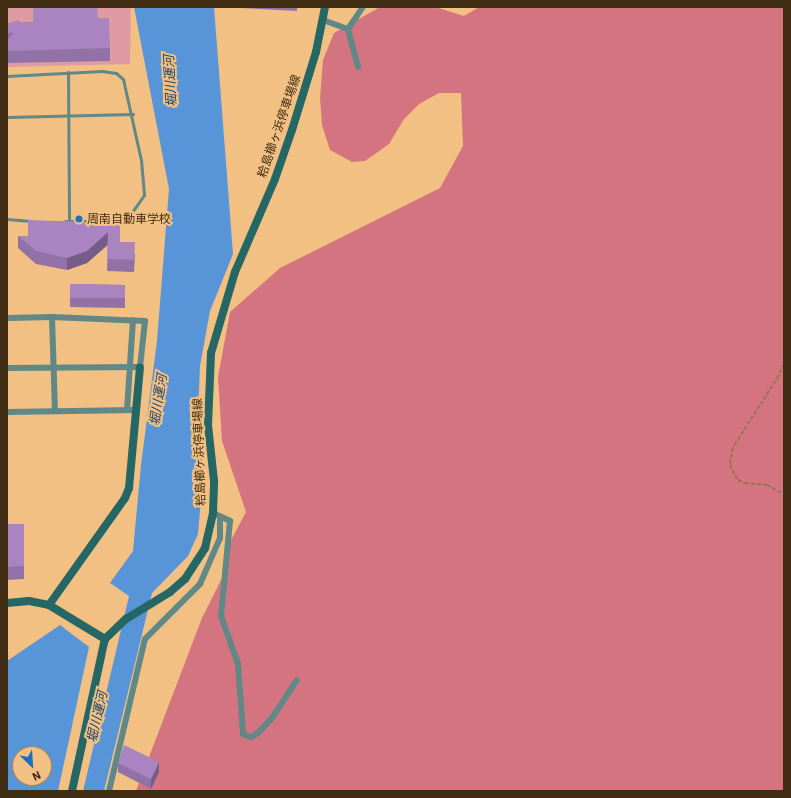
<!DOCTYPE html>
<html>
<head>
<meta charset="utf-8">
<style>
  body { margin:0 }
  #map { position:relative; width:791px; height:798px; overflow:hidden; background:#f1c082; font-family:"IBM Plex Sans","Noto Sans JP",sans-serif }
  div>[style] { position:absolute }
  .green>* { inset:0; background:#de9ba2 }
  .forest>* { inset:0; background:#d37480 }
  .water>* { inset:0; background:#5894d8 }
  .path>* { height:1.5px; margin-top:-0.75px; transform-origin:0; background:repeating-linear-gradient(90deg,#967449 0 4px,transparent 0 6px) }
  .lane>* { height:3px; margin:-1.5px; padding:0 1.5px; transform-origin:1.5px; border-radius:1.5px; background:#608886 }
  .street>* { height:6px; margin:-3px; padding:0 3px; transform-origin:3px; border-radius:3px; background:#608886 }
  .secondary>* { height:8px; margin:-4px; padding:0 4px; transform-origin:4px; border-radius:4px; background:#256765 }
  .wall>* { inset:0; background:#9272a6 }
  .shaded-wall>* { inset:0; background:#775c87 }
  .building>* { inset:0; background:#aa84c1 }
  .dots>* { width:11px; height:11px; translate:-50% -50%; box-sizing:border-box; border:2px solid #f1c082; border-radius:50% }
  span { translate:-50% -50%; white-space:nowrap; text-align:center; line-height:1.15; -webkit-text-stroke:4px #f1c082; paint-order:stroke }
  .street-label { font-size:12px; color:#3f2c12 }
  .poi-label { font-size:12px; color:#3f2c12 }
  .left { translate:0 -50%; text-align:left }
  .water-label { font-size:13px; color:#194370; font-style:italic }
  .frame { position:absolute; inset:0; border:8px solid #3f2c12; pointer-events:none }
  .north { position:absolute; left:12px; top:746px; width:40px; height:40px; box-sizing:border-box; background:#f1c082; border:1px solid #aa8555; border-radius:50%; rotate:155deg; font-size:11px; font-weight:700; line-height:16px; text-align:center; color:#3f2c12 }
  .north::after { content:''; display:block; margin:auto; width:14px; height:18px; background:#206fbe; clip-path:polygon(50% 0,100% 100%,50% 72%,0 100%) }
</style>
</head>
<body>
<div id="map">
  <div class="green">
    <div style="clip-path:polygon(131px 7px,130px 64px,7px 67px,7px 8px)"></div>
  </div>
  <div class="forest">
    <div style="clip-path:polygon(380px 7px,435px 7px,464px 16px,479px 7px,784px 7px,784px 791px,136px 791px,202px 618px,228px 566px,230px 542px,246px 512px,222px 441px,218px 377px,230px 312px,280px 268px,440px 188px,463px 146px,461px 93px,439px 93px,419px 104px,404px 119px,389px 144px,365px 161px,352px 162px,330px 150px,322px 125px,320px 98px,323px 60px,334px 33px)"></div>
  </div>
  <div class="water">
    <div style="clip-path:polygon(134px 7px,214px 7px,233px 254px,210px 311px,200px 366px,198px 415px,203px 476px,198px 534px,188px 556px,152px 593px,104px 791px,83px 791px,129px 596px,110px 583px,133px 551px,141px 465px,157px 341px,169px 189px)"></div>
    <div style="clip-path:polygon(evenodd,60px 625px,89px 647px,58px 791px,7px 791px,7px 661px,60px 625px,20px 754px,44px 754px,44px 778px,20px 778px,20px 754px)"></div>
  </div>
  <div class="path">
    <div style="left:784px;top:364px;width:13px;rotate:113deg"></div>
    <div style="left:779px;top:376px;width:85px;rotate:122.6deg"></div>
    <div style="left:733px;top:448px;width:17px;rotate:100deg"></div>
    <div style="left:730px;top:465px;width:17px;rotate:62deg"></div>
    <div style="left:738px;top:480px;width:8px;rotate:23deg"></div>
    <div style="left:745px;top:483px;width:22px;rotate:5deg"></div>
    <div style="left:767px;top:485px;width:19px;rotate:28deg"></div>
  </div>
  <div class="lane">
    <div style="left:68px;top:72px;width:149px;rotate:89.6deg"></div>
    <div style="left:7px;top:76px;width:95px;rotate:-3deg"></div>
    <div style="left:102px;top:71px;width:14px;rotate:8deg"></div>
    <div style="left:116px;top:73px;width:9px;rotate:41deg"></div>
    <div style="left:123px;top:79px;width:83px;rotate:77.5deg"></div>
    <div style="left:141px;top:160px;width:35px;rotate:85deg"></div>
    <div style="left:144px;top:195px;width:24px;rotate:125deg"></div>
    <div style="left:130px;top:215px;width:16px;rotate:158deg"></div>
    <div style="left:115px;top:221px;width:50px;rotate:180deg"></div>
    <div style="left:7px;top:117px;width:126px;rotate:-1.4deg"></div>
    <div style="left:7px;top:219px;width:24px;rotate:5deg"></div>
  </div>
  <div class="street">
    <div style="left:323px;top:20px;width:27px;rotate:20deg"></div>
    <div style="left:358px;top:67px;width:39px;rotate:-105deg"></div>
    <div style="left:348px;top:29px;width:27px;rotate:-56deg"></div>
    <div style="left:52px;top:317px;width:93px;rotate:88.2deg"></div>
    <div style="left:7px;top:318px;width:45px;rotate:-1.3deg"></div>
    <div style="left:52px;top:317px;width:93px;rotate:2.5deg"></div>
    <div style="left:145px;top:321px;width:46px;rotate:96.2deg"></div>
    <div style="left:140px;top:367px;width:133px;rotate:179.6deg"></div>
    <div style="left:127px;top:410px;width:90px;rotate:-86.2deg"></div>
    <div style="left:7px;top:412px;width:129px;rotate:-0.9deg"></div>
    <div style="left:213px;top:513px;width:19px;rotate:25deg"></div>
    <div style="left:230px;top:521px;width:95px;rotate:95.4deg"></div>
    <div style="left:221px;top:616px;width:51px;rotate:70.5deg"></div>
    <div style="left:238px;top:664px;width:70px;rotate:85.9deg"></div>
    <div style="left:243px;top:734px;width:9px;rotate:21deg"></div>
    <div style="left:251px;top:737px;width:8px;rotate:-30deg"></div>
    <div style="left:258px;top:733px;width:21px;rotate:-47deg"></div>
    <div style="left:272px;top:718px;width:45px;rotate:-56.7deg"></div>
    <div style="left:109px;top:791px;width:156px;rotate:-76.7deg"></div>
    <div style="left:145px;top:639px;width:78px;rotate:-45deg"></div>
    <div style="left:200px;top:584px;width:50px;rotate:-66.5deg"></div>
    <div style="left:220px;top:538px;width:20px;rotate:-90deg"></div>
  </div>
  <div class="secondary">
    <div style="left:7px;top:603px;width:22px;rotate:-5deg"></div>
    <div style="left:29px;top:601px;width:20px;rotate:11deg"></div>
    <div style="left:49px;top:605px;width:66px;rotate:31.3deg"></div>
    <div style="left:49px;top:605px;width:131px;rotate:-54.6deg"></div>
    <div style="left:125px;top:498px;width:11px;rotate:-68deg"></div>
    <div style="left:129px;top:488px;width:121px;rotate:-84.8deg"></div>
    <div style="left:72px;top:791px;width:156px;rotate:-77.8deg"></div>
    <div style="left:105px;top:639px;width:29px;rotate:-44deg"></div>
    <div style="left:126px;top:619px;width:52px;rotate:-31.5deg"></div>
    <div style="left:170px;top:592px;width:20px;rotate:-41deg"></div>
    <div style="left:185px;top:579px;width:37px;rotate:-57deg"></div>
    <div style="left:205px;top:548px;width:36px;rotate:-77deg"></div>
    <div style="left:213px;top:513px;width:32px;rotate:-88deg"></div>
    <div style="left:214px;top:481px;width:56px;rotate:-96.1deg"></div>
    <div style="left:208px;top:425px;width:72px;rotate:-87.6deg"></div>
    <div style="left:211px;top:353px;width:84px;rotate:-73.5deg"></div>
    <div style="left:235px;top:272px;width:101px;rotate:-66.7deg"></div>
    <div style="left:275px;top:179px;width:52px;rotate:-70.9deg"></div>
    <div style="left:292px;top:130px;width:82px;rotate:-72.9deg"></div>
    <div style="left:316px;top:52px;width:46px;rotate:-78.7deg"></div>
  </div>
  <div class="wall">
    <div style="clip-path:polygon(240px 7px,297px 7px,297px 11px,240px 8px)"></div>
    <div style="clip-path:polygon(98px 18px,110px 48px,110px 61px,7px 63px,7px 23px,33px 22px)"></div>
    <div style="clip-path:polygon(18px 236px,120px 242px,135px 254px,134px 272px,107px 271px,108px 245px,87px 263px,67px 270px,36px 264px,18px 248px)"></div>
    <div style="clip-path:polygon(70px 284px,125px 285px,125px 308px,70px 307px)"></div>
    <div style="clip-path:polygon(7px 524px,24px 524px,24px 579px,7px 580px)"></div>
    <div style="clip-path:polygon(118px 763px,159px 772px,151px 789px,118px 772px)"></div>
  </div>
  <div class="shaded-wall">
    <div style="clip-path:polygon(108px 232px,108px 244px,87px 263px,67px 270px,67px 258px)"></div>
    <div style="clip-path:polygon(159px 762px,159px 772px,151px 789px,151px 779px)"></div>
  </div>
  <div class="building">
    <div style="clip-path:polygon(53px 7px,97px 7px,98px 18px,109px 18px,110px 48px,7px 51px,7px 40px,14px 33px,7px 33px,7px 23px,11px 23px,18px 20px,21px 23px,33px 22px,33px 8px)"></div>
    <div style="clip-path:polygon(28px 220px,120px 223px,120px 242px,135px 242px,134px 260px,107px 259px,108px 232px,87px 251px,67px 258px,36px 251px,18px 236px,28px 237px)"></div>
    <div style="clip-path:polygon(70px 284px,125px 285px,125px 298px,70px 298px)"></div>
    <div style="clip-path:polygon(7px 524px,24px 524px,24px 566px,7px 567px)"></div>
    <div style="clip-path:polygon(124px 745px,159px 762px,151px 779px,118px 763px)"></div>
  </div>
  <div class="dots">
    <div style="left:79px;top:219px;background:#206fbe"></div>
  </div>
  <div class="street-label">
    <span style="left:279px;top:126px;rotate:-71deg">粭島櫛ヶ浜停車場線</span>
    <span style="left:199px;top:452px;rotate:-92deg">粭島櫛ヶ浜停車場線</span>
  </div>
  <div class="poi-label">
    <span class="left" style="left:87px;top:219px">周南自動車学校</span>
  </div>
  <div class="water-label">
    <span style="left:171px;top:81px;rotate:-93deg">堀川運河</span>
    <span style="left:159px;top:400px;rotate:-81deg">堀川運河</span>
    <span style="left:98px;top:717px;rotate:-77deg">堀川運河</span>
  </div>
  <div class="frame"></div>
  <div class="north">N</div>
</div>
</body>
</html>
